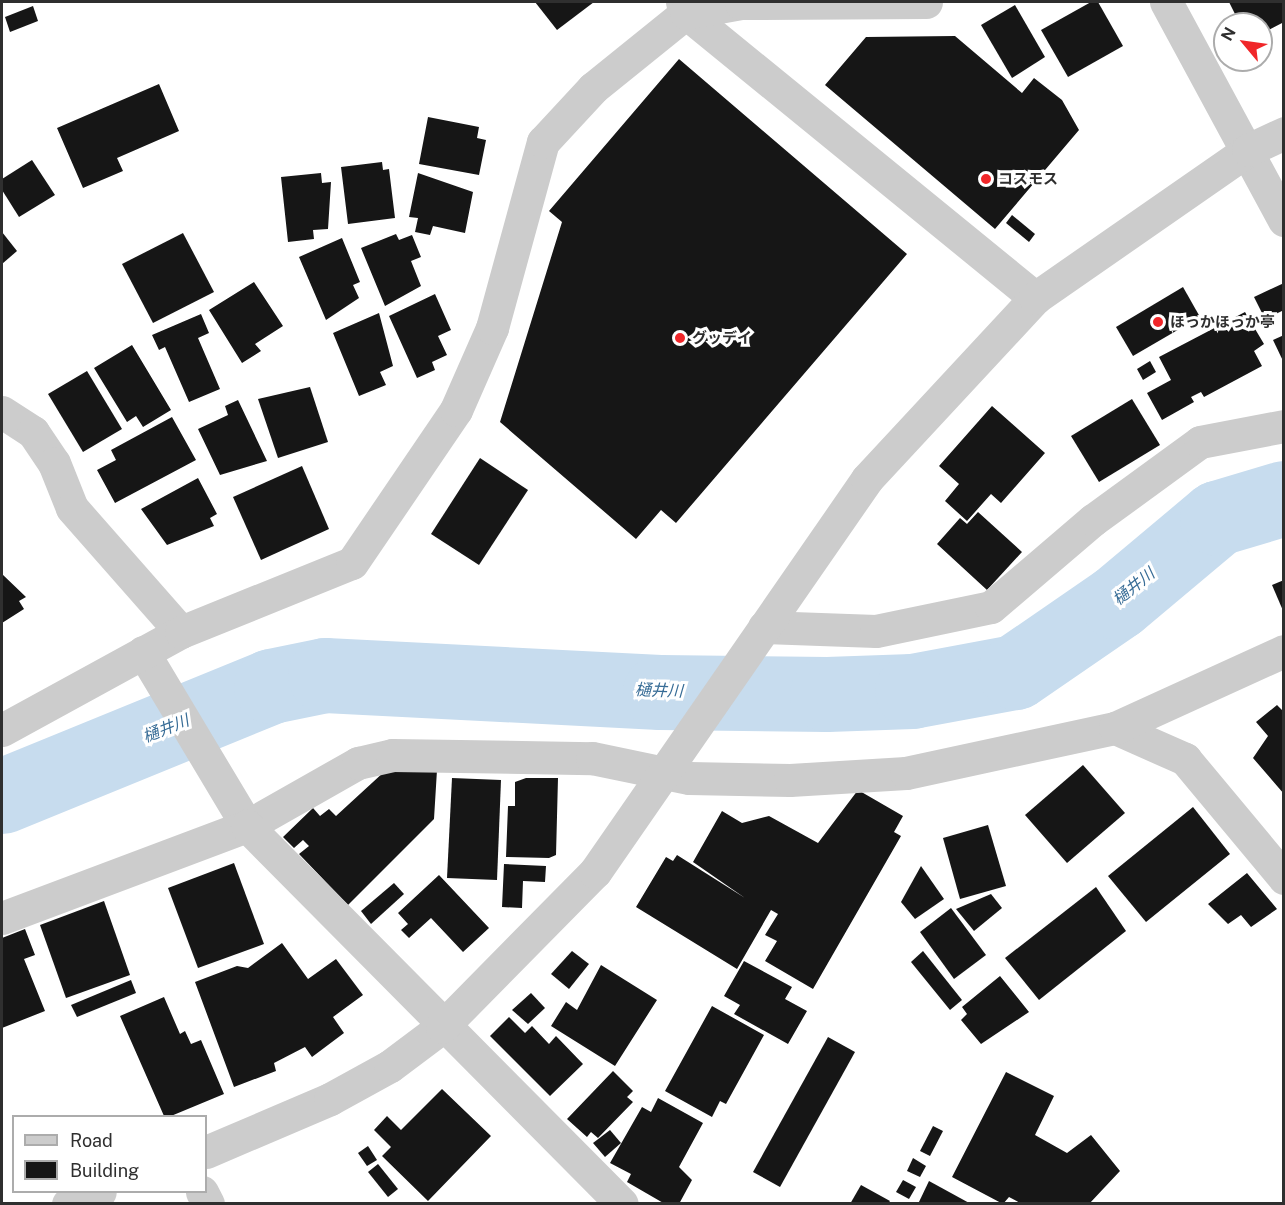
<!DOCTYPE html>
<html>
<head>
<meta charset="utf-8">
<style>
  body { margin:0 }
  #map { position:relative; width:1285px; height:1205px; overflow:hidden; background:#fff; font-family:"Public Sans","Noto Sans JP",sans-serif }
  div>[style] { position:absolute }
  .river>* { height:75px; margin:-37.5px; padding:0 37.5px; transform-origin:37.5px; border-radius:37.5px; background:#c7dcee }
  .building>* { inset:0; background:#161616 }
  .minor>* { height:33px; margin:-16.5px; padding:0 16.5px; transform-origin:16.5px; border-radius:16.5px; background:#ccc }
  .dots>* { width:16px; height:16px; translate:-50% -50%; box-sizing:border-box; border:3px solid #fff; border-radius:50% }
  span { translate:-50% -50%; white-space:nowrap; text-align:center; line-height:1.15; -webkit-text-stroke:6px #fff; paint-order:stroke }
  .poi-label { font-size:15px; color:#2f2f2f; font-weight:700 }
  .left { translate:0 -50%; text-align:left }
  .water-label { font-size:16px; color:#376c96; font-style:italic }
  .frame { position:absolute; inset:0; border:3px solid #2f2f2f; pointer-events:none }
  .legend { position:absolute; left:12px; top:1115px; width:195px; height:78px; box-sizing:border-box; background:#fff; border:2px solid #acacac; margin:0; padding:8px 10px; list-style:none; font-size:18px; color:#2f2f2f }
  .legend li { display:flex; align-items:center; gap:12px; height:30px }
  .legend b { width:30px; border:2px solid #acacac }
  .north { position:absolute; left:1213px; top:12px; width:60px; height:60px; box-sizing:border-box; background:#fff; border:2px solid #acacac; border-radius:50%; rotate:299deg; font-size:16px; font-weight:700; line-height:24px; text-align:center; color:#2f2f2f }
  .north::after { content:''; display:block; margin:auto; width:21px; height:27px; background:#f02629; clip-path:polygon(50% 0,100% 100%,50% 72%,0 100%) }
</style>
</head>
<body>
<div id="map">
  <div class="river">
    <div style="left:2px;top:796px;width:291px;rotate:-22.2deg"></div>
    <div style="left:271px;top:686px;width:55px;rotate:-11.5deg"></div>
    <div style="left:325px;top:675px;width:335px;rotate:2.9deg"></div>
    <div style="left:660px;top:692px;width:167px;rotate:0.7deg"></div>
    <div style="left:827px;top:694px;width:85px;rotate:-2deg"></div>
    <div style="left:912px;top:691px;width:105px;rotate:-10.5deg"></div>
    <div style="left:1015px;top:672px;width:124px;rotate:-34.5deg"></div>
    <div style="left:1117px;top:602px;width:131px;rotate:-40deg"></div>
    <div style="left:1217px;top:518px;width:70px;rotate:-16.6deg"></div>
  </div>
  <div class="building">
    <div style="clip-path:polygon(535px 2px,594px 2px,557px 30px)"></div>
    <div style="clip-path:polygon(1091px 2px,1098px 2px,1123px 46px,1068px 77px,1041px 30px)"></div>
    <div style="clip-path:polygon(1229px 2px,1284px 2px,1284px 22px,1261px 34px,1261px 24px,1240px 24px)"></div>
    <div style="clip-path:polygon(1015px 5px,1045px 57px,1012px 78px,981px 25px)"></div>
    <div style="clip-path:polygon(33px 6px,38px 21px,10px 32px,5px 17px)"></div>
    <div style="clip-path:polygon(955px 36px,1022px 93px,1034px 78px,1062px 100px,1079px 130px,995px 229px,825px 85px,866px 37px)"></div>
    <div style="clip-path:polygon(679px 59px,907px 254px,676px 523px,661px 510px,636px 539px,500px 422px,562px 222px,549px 211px)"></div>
    <div style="clip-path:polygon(159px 84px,179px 131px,117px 158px,123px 171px,83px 188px,57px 128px)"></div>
    <div style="clip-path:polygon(428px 117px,479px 127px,477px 138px,486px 140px,479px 175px,419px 164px)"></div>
    <div style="clip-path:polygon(32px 160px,55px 195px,19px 217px,2px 190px,2px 179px)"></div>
    <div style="clip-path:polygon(382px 162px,383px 170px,389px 169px,395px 218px,348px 224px,341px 167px)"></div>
    <div style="clip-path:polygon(321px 173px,322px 183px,331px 182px,328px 229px,313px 230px,314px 239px,288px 242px,281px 177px)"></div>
    <div style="clip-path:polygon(418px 173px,473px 192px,465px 233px,433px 226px,430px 235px,415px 232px,418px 218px,409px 217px)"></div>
    <div style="clip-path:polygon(1012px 215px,1035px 234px,1029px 242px,1006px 223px)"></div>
    <div style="clip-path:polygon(2px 232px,17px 251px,2px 264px)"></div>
    <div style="clip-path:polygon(183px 233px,214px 292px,153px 323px,122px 264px)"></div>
    <div style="clip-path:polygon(396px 234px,399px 240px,412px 235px,421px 257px,411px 261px,421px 286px,385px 306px,361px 248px)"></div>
    <div style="clip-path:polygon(342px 238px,360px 282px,353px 285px,359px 298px,326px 320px,299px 257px)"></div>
    <div style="clip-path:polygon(254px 282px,283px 326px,255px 344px,261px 351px,242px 363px,209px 310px)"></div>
    <div style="clip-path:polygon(1284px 283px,1284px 310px,1265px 319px,1254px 297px)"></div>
    <div style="clip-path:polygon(1183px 287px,1200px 317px,1133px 356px,1116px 327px)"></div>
    <div style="clip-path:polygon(435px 294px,451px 330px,438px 336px,447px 355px,432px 362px,435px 370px,417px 378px,389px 316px)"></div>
    <div style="clip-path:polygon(1245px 312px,1264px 344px,1254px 351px,1262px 366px,1204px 397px,1201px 392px,1191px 397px,1194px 402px,1162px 420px,1147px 393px,1171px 380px,1159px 357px)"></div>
    <div style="clip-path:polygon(379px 313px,393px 366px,380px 372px,386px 385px,359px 396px,333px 333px)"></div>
    <div style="clip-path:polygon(201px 314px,209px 333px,198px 338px,220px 389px,189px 402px,165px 347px,159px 350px,152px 335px)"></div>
    <div style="clip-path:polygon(1284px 335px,1284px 363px,1273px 340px)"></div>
    <div style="clip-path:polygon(132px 345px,171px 410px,143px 427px,136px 416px,127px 422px,94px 368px)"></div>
    <div style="clip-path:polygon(1150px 361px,1156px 372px,1143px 380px,1137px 369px)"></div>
    <div style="clip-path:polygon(87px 371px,122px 429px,83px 452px,48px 394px)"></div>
    <div style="clip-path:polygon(310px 387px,328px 442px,278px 458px,258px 399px)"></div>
    <div style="clip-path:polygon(1132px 399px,1160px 445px,1099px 482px,1071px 436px)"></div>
    <div style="clip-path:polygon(238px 400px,267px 461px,220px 475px,198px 429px,228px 415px,225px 406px)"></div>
    <div style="clip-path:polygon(992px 406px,1045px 453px,1001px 503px,991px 494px,967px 521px,945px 501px,959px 484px,939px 466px)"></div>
    <div style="clip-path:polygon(172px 417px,196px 460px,115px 503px,97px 470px,116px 460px,111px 450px)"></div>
    <div style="clip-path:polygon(480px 458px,528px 490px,479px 565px,431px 534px)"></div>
    <div style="clip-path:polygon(302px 466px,329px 529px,261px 560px,233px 497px)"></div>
    <div style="clip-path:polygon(198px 478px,217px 514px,210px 518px,214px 526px,167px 545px,141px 509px)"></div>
    <div style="clip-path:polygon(978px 512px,1022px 552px,987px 590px,937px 544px,960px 518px,967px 524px)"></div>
    <div style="clip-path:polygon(2px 574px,26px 597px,19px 601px,24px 609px,2px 623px)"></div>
    <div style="clip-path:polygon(1284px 580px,1284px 613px,1272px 585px)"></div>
    <div style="clip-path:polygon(1277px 705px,1284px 712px,1284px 794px,1253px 758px,1268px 736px,1256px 722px)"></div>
    <div style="clip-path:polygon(1083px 765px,1125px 813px,1067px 863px,1025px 815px)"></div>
    <div style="clip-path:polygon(437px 770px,434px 819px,348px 905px,299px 854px,309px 846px,303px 840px,294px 848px,283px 837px,313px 808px,320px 816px,329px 809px,336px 816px,385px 771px)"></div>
    <div style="clip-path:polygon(452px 778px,501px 780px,497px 880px,447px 878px)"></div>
    <div style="clip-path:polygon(526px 778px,558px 778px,556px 855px,549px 858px,506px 857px,508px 806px,515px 806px,515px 782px)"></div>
    <div style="clip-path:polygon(858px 790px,903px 816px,894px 832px,901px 836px,813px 989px,765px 961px,777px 941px,765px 935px,778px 914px,771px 910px,737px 969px,636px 907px,666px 857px,673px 861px,677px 855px,745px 898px,693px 862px,722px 811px,742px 823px,769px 816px,818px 843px)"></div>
    <div style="clip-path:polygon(1193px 807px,1230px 854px,1146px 922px,1108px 876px)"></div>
    <div style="clip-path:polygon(988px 825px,1006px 886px,960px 899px,943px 838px)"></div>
    <div style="clip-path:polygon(234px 863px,264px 944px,198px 968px,168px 888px)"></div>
    <div style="clip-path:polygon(504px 864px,546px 866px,545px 882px,523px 881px,522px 908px,502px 907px)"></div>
    <div style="clip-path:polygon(921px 866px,944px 899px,915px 919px,901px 902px)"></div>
    <div style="clip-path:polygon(1247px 873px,1277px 909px,1251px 927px,1241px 915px,1228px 924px,1208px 904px)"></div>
    <div style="clip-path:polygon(439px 875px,489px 928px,463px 952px,431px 918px,409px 938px,401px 930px,408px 924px,398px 913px)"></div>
    <div style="clip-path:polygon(394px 883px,404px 894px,371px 924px,361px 911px)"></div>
    <div style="clip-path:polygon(1096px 887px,1126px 931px,1039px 1000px,1005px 958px)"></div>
    <div style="clip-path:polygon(991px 894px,1002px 908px,974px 931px,956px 909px)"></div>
    <div style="clip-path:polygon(104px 901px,130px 975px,66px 998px,40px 925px)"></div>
    <div style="clip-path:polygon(951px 908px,986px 955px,954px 979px,920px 932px)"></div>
    <div style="clip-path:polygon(25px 929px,35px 955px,24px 959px,45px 1011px,2px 1028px,2px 938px)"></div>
    <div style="clip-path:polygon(282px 943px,308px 979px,336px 959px,363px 995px,333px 1017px,344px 1033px,312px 1057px,305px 1047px,274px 1063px,276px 1071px,234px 1087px,195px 982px,237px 966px,248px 968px)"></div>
    <div style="clip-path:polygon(572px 951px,589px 964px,569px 989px,551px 974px)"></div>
    <div style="clip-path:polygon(923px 951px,962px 1000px,950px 1010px,911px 962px)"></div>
    <div style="clip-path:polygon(744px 961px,792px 987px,785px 999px,807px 1011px,788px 1044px,734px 1014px,740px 1005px,724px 996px)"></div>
    <div style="clip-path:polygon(601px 965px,657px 1000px,615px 1066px,551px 1026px,566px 1002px,577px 1010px)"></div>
    <div style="clip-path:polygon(1000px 976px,1029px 1012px,981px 1044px,961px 1020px,967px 1014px,962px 1007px)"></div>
    <div style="clip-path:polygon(131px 980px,136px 993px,77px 1017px,71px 1005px)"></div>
    <div style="clip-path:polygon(531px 993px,545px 1008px,528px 1024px,512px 1010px)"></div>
    <div style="clip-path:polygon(164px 997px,180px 1034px,185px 1031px,191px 1044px,201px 1040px,224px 1094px,171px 1116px,164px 1116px,120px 1016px)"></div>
    <div style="clip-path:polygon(712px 1006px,764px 1035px,726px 1104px,720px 1101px,712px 1117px,665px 1091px)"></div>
    <div style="clip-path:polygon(509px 1017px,525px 1033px,532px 1026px,549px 1044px,556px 1036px,583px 1064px,550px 1096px,490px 1036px)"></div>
    <div style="clip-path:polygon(828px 1037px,855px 1052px,780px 1187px,753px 1172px)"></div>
    <div style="clip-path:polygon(613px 1071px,633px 1091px,627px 1097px,633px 1102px,598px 1138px,591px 1132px,587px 1137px,567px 1119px)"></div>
    <div style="clip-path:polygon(1006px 1072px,1054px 1096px,1035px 1135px,1067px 1153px,1091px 1135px,1120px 1171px,1089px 1204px,1022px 1204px,1009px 1197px,1003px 1204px,952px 1177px)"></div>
    <div style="clip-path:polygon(442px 1089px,491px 1136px,428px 1201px,382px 1156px,391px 1147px,374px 1130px,387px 1116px,401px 1130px)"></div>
    <div style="clip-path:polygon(658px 1098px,703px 1123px,679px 1167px,692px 1180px,679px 1204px,665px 1204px,627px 1182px,631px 1174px,610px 1163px,642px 1107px,651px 1112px)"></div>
    <div style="clip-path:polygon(933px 1126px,943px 1131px,930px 1156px,920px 1151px)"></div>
    <div style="clip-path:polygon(610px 1130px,621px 1143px,605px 1157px,593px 1143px)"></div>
    <div style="clip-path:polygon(368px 1146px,377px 1160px,367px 1166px,358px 1153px)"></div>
    <div style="clip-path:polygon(913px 1158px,926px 1166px,920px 1177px,907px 1171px)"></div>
    <div style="clip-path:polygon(378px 1164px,398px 1189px,388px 1197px,368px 1172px)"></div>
    <div style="clip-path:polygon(903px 1180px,916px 1187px,909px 1199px,896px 1192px)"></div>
    <div style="clip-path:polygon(929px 1181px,971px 1204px,918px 1204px)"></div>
    <div style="clip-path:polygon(861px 1185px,890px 1201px,888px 1204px,850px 1204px)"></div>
  </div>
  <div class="minor">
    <div style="left:682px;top:2px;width:12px;rotate:70deg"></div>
    <div style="left:686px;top:13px;width:451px;rotate:39.2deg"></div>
    <div style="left:1166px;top:2px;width:248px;rotate:61.6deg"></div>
    <div style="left:2px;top:412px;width:37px;rotate:33deg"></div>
    <div style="left:33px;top:432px;width:37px;rotate:56deg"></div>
    <div style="left:54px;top:463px;width:48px;rotate:68.2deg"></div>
    <div style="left:72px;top:508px;width:165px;rotate:48.7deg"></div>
    <div style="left:764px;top:627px;width:112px;rotate:2deg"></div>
    <div style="left:876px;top:631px;width:117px;rotate:-11.8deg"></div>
    <div style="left:991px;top:607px;width:134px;rotate:-40.5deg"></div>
    <div style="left:1093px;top:520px;width:132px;rotate:-36.1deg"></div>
    <div style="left:1200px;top:442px;width:86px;rotate:-10.8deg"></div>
    <div style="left:143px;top:652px;width:203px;rotate:59.1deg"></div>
    <div style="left:247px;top:826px;width:128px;rotate:-29.6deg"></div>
    <div style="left:358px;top:763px;width:35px;rotate:-13deg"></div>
    <div style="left:392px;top:755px;width:200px;rotate:0.9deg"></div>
    <div style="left:592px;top:758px;width:99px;rotate:11.7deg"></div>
    <div style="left:689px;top:778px;width:101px;rotate:1.1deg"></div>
    <div style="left:790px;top:780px;width:116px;rotate:-3.5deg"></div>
    <div style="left:906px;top:773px;width:214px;rotate:-12.2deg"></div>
    <div style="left:1115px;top:728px;width:77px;rotate:23.9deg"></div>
    <div style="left:1185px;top:759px;width:155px;rotate:50.2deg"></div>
    <div style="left:1115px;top:728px;width:186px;rotate:-24.5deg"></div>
    <div style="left:2px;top:730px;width:204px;rotate:-28.7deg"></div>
    <div style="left:181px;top:632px;width:184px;rotate:-22deg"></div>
    <div style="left:352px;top:563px;width:185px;rotate:-55.8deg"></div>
    <div style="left:456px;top:410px;width:90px;rotate:-66.3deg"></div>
    <div style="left:492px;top:328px;width:193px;rotate:-74.7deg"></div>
    <div style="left:543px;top:142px;width:74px;rotate:-47.2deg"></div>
    <div style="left:593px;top:88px;width:119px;rotate:-38.9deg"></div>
    <div style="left:686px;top:13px;width:56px;rotate:-10.3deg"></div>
    <div style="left:741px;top:3px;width:185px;rotate:-0.3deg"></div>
    <div style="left:2px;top:918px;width:262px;rotate:-20.6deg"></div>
    <div style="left:247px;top:826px;width:532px;rotate:45.23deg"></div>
    <div style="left:206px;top:1152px;width:135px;rotate:-23.1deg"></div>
    <div style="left:330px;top:1099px;width:68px;rotate:-28.8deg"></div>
    <div style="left:390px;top:1066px;width:65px;rotate:-36.9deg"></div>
    <div style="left:442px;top:1027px;width:218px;rotate:-45.4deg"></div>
    <div style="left:595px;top:872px;width:478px;rotate:-55.3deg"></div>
    <div style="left:867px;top:479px;width:247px;rotate:-47.1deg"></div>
    <div style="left:1035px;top:298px;width:259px;rotate:-34.8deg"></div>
    <div style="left:1248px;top:150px;width:40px;rotate:-25deg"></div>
    <div style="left:202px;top:1192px;width:13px;rotate:63deg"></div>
    <div style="left:68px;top:1204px;width:34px;rotate:-21deg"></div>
  </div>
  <div class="dots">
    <div style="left:986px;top:179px;background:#f02629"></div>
    <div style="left:1158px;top:322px;background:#f02629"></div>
    <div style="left:680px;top:338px;background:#f02629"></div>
  </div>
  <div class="poi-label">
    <span class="left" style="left:998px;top:179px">コスモス</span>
    <span class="left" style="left:1170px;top:322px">ほっかほっか亭</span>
    <span class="left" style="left:692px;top:338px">グッデイ</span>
  </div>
  <div class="water-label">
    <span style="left:1134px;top:587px;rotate:-39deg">樋井川</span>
    <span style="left:659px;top:691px;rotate:2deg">樋井川</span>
    <span style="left:166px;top:729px;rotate:-22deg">樋井川</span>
  </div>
  <div class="frame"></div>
  <ul class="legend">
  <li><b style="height:8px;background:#ccc"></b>Road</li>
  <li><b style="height:16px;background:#161616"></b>Building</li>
  </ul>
  <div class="north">N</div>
</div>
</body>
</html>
